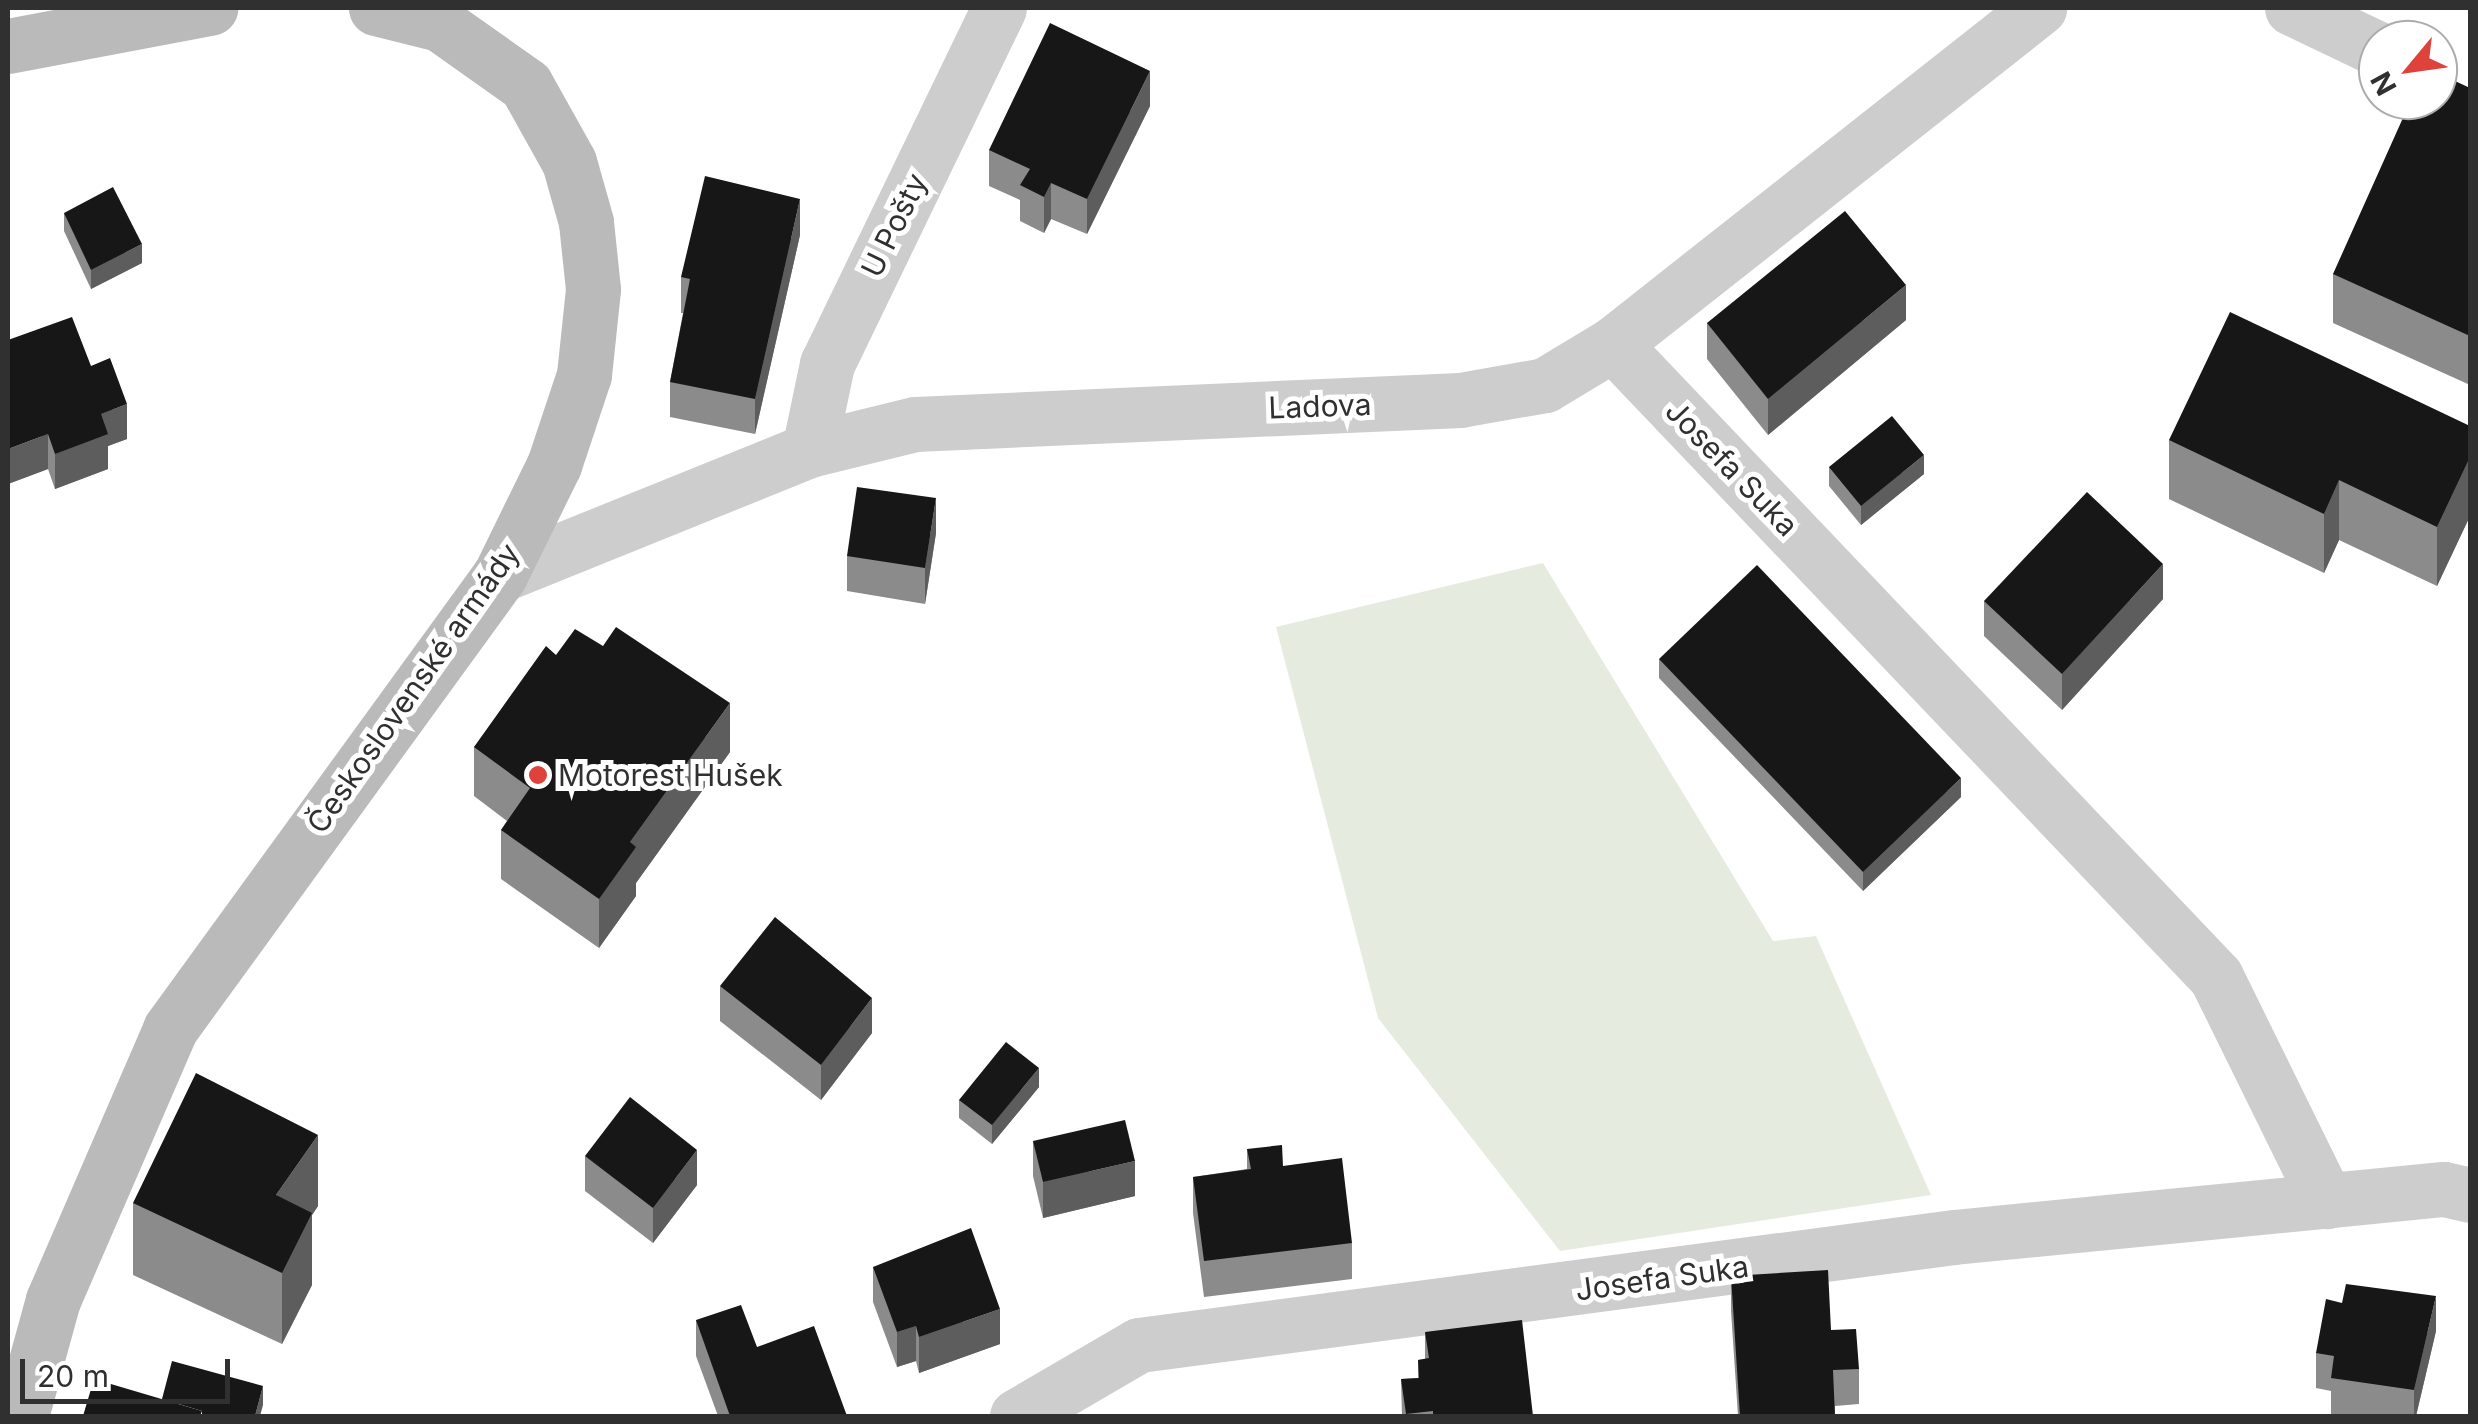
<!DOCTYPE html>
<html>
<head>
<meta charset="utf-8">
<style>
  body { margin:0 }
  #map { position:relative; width:2478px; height:1424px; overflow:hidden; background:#fff; font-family:Inter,sans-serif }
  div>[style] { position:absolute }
  .green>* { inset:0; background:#e5ecdf }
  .street>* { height:55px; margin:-27.5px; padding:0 27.5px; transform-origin:27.5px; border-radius:27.5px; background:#cdcdcd }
  .secondary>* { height:55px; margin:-27.5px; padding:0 27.5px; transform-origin:27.5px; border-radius:27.5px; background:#bababa }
  .wall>* { inset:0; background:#8b8b8b }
  .shaded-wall>* { inset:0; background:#5d5d5d }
  .building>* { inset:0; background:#171717 }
  .dots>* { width:28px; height:28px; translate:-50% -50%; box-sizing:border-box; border:5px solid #fff; border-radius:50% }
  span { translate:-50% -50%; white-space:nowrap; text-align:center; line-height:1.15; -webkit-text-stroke:10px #fff; paint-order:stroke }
  .street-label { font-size:30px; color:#303030 }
  .poi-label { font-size:30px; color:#303030 }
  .left { translate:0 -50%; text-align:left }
  .frame { position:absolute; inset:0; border:10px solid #303030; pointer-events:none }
  .north { position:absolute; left:2358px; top:20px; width:100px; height:100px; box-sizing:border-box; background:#fff; border:2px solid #acacac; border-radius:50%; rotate:241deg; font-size:28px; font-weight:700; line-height:40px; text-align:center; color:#303030 }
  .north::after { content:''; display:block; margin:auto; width:35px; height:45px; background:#df413b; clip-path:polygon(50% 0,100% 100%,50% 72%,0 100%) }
  .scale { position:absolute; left:20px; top:1359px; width:210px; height:45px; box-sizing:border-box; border:5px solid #303030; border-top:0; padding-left:12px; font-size:30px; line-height:35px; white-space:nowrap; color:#303030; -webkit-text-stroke:8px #fff; paint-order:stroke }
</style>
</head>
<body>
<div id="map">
  <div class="green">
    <div style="clip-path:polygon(1543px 563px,1773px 941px,1816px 936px,1931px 1195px,1560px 1251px,1378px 1018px,1276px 627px)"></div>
  </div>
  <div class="street">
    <div style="left:2292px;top:8px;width:95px;rotate:25.5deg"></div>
    <div style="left:1613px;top:344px;width:874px;rotate:46.39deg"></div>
    <div style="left:2216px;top:977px;width:250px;rotate:63.8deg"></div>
    <div style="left:809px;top:450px;width:88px;rotate:-78.2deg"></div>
    <div style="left:827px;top:364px;width:395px;rotate:-64.2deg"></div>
    <div style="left:500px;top:575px;width:333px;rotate:-22deg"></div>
    <div style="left:809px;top:450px;width:109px;rotate:-13.8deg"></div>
    <div style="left:915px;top:424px;width:546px;rotate:-2.52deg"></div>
    <div style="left:1460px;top:400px;width:86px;rotate:-10deg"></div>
    <div style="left:1545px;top:385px;width:79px;rotate:-31.1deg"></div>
    <div style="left:1613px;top:344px;width:543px;rotate:-38.26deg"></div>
    <div style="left:1017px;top:1416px;width:141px;rotate:-30.2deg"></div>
    <div style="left:1139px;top:1345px;width:822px;rotate:-7.55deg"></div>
    <div style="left:1954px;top:1237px;width:492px;rotate:-5.6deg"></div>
    <div style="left:2444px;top:1189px;width:27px;rotate:13deg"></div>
  </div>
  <div class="secondary">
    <div style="left:8px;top:46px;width:206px;rotate:-10.7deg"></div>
    <div style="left:21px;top:1416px;width:120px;rotate:-74.6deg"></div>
    <div style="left:53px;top:1300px;width:295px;rotate:-66.6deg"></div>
    <div style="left:170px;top:1029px;width:561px;rotate:-53.99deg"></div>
    <div style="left:500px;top:575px;width:123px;rotate:-63.9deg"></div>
    <div style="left:554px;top:465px;width:95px;rotate:-71.6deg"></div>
    <div style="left:584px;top:375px;width:86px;rotate:-84deg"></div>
    <div style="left:593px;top:289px;width:67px;rotate:-96deg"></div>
    <div style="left:586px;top:222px;width:62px;rotate:-105.8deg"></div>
    <div style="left:569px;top:162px;width:88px;rotate:-119.2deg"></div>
    <div style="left:526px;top:85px;width:105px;rotate:-144.7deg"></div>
    <div style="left:440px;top:24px;width:66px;rotate:-166deg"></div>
  </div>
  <div class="wall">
    <div style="clip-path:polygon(2470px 88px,2470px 385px,2333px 323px,2333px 274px)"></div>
    <div style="clip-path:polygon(1150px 106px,1087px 234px,1051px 219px,1044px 233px,1020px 221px,1020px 200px,989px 186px,989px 150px)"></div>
    <div style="clip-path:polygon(64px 213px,142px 263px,91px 289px,64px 231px)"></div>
    <div style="clip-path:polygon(800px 235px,755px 434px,670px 417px,670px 382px,683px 313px,681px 313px,681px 277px)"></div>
    <div style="clip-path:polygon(1906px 320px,1768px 435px,1707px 359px,1707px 323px)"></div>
    <div style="clip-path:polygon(91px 366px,127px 439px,108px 446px,108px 469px,55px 489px,48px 469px,8px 484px)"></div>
    <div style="clip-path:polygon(2470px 426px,2470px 516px,2437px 586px,2339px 540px,2324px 573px,2169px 499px,2169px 440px)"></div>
    <div style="clip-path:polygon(1829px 467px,1924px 474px,1861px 525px,1829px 486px)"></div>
    <div style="clip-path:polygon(936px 533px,925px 604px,847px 591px,847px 556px)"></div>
    <div style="clip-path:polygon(2163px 599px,2062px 710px,1984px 636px,1984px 601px)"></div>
    <div style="clip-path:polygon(556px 655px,730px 752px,636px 883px,636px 896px,599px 948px,501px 879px,501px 830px,507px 821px,474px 796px,474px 747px)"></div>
    <div style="clip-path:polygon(1659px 659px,1961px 797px,1863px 891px,1659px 678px)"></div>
    <div style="clip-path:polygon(720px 986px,872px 1033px,821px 1100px,720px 1021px)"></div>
    <div style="clip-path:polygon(1039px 1087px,992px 1144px,959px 1118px,959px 1100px)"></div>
    <div style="clip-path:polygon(1033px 1141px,1135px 1196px,1043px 1218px,1033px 1176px)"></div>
    <div style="clip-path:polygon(1247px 1149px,1283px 1166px,1352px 1243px,1352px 1279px,1204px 1297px,1193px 1213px,1193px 1177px,1247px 1169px)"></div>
    <div style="clip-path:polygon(585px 1156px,697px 1185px,653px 1243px,585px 1191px)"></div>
    <div style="clip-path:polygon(133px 1203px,318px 1206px,312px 1215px,312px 1285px,282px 1344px,133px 1275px)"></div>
    <div style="clip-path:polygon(873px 1267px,1000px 1344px,919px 1373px,916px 1361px,897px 1367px,873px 1302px)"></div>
    <div style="clip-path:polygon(1731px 1276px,1831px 1330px,1859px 1369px,1859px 1404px,1835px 1406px,1835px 1416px,1738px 1416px,1731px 1311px)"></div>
    <div style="clip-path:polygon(696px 1320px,757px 1347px,847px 1416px,718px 1416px,696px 1356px)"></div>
    <div style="clip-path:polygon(2436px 1331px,2416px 1416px,2350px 1416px,2331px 1414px,2331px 1391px,2316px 1388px,2316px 1353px)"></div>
    <div style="clip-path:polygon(1425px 1332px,1533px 1416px,1402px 1416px,1401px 1379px,1418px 1378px,1418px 1360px,1425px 1359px)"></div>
  </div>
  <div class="shaded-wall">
    <div style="clip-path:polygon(1150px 71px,1150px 106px,1087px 234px,1087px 199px)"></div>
    <div style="clip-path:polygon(1051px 183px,1051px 219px,1044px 233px,1044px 197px)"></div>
    <div style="clip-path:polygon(800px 199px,800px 235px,755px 434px,755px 399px)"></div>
    <div style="clip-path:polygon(142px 244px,142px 263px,91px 289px,91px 270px)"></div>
    <div style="clip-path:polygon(1906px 285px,1906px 320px,1768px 435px,1768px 399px)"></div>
    <div style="clip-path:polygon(127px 404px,127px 439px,108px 446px,108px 469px,55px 489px,55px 454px,101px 414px)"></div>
    <div style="clip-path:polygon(48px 434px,48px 469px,8px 484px,8px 449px)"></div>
    <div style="clip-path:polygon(1924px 455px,1924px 474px,1861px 525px,1861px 506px)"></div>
    <div style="clip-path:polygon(2470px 457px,2470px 516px,2437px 586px,2437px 527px)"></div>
    <div style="clip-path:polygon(2339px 480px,2339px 540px,2324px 573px,2324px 514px)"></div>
    <div style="clip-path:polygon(936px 498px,936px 533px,925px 604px,925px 568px)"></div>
    <div style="clip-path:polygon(2163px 564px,2163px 599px,2062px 710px,2062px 674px)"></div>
    <div style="clip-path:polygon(730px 703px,730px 752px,636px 883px,636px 896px,599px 948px,599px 899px,630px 842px)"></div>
    <div style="clip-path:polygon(1961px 778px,1961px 797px,1863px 891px,1863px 872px)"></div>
    <div style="clip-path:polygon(872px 998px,872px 1033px,821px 1100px,821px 1065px)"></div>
    <div style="clip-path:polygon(1039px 1068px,1039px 1087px,992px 1144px,992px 1125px)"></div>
    <div style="clip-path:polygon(318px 1135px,318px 1206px,312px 1215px,312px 1285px,282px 1344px,282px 1273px,276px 1195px)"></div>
    <div style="clip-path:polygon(697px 1150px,697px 1185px,653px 1243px,653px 1208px)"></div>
    <div style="clip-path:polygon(1135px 1161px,1135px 1196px,1043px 1218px,1043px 1182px)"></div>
    <div style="clip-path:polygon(2436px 1296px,2436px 1331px,2416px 1416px,2414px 1416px,2414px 1390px)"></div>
    <div style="clip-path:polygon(1000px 1309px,1000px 1344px,919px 1373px,919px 1337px)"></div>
    <div style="clip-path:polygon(916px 1326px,916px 1361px,897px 1367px,897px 1332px)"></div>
    <div style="clip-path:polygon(263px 1386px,263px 1405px,260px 1416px,255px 1416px)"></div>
  </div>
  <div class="building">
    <div style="clip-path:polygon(1050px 23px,1150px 71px,1087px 199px,1051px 183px,1044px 197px,1020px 185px,1030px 169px,989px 150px)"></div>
    <div style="clip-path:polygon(2438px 73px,2470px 88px,2470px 336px,2333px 274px,2411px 100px,2438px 100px)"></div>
    <div style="clip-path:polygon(705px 176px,800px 199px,755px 399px,670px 382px,690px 279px,681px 277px)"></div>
    <div style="clip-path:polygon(113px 187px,142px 244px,91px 270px,64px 213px)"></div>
    <div style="clip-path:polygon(1845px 211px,1906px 285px,1768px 399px,1707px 323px)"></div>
    <div style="clip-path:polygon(2230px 312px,2470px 426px,2470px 457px,2437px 527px,2339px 480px,2324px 514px,2169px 440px)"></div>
    <div style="clip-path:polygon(72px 317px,91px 366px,110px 358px,127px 404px,101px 414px,108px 434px,55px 454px,48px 434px,8px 449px,8px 340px)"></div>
    <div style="clip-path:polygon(1892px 416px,1924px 455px,1861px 506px,1829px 467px)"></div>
    <div style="clip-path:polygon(857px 487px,936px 498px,925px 568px,847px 556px)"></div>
    <div style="clip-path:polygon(2087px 492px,2163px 564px,2062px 674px,1984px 601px)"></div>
    <div style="clip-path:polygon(1757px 565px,1961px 778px,1863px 872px,1659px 659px)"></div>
    <div style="clip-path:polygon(616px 627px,730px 703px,630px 842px,636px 847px,599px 899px,501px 830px,530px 788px,474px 747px,546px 646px,556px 655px,575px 629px,603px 646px)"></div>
    <div style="clip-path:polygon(775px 917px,872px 998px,821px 1065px,720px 986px)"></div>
    <div style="clip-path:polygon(1006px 1042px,1039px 1068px,992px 1125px,959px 1100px)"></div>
    <div style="clip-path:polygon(196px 1073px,318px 1135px,276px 1195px,312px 1213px,282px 1273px,133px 1203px)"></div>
    <div style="clip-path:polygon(630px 1097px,697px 1150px,653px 1208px,585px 1156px)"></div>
    <div style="clip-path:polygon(1125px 1120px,1135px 1161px,1043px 1182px,1033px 1141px)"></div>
    <div style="clip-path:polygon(1282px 1145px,1283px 1166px,1342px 1158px,1352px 1243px,1204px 1261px,1193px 1177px,1251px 1169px,1247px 1149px)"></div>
    <div style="clip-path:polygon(971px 1228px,1000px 1309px,919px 1337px,916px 1326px,897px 1332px,873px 1267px)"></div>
    <div style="clip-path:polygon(1828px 1270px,1831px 1330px,1856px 1329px,1859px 1369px,1833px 1370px,1835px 1416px,1740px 1416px,1731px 1276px)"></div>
    <div style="clip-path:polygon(2346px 1284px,2436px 1296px,2414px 1390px,2331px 1378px,2334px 1356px,2316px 1353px,2326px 1299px,2342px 1303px)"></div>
    <div style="clip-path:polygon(741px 1305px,757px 1347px,814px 1326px,847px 1416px,730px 1416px,696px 1320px)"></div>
    <div style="clip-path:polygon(1522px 1320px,1533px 1416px,1433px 1416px,1433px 1411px,1406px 1414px,1401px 1379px,1419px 1378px,1418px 1360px,1429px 1358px,1425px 1332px)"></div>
    <div style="clip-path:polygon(172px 1361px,263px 1386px,255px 1416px,202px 1416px,202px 1411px,162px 1399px)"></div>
    <div style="clip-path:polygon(94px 1379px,202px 1411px,200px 1416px,83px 1416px)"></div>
  </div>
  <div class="dots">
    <div style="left:538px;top:775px;background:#df413b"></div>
  </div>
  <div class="street-label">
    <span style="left:894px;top:225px;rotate:-64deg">U Pošty</span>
    <span style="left:1320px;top:406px;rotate:-2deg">Ladova</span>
    <span style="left:1732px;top:468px;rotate:46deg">Josefa Suka</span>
    <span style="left:413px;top:688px;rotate:-55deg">Československé armády</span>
    <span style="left:1662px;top:1278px;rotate:-8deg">Josefa Suka</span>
  </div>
  <div class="poi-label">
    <span class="left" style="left:558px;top:775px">Motorest Hušek</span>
  </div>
  <div class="frame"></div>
  <div class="north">N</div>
  <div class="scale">20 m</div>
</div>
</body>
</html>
